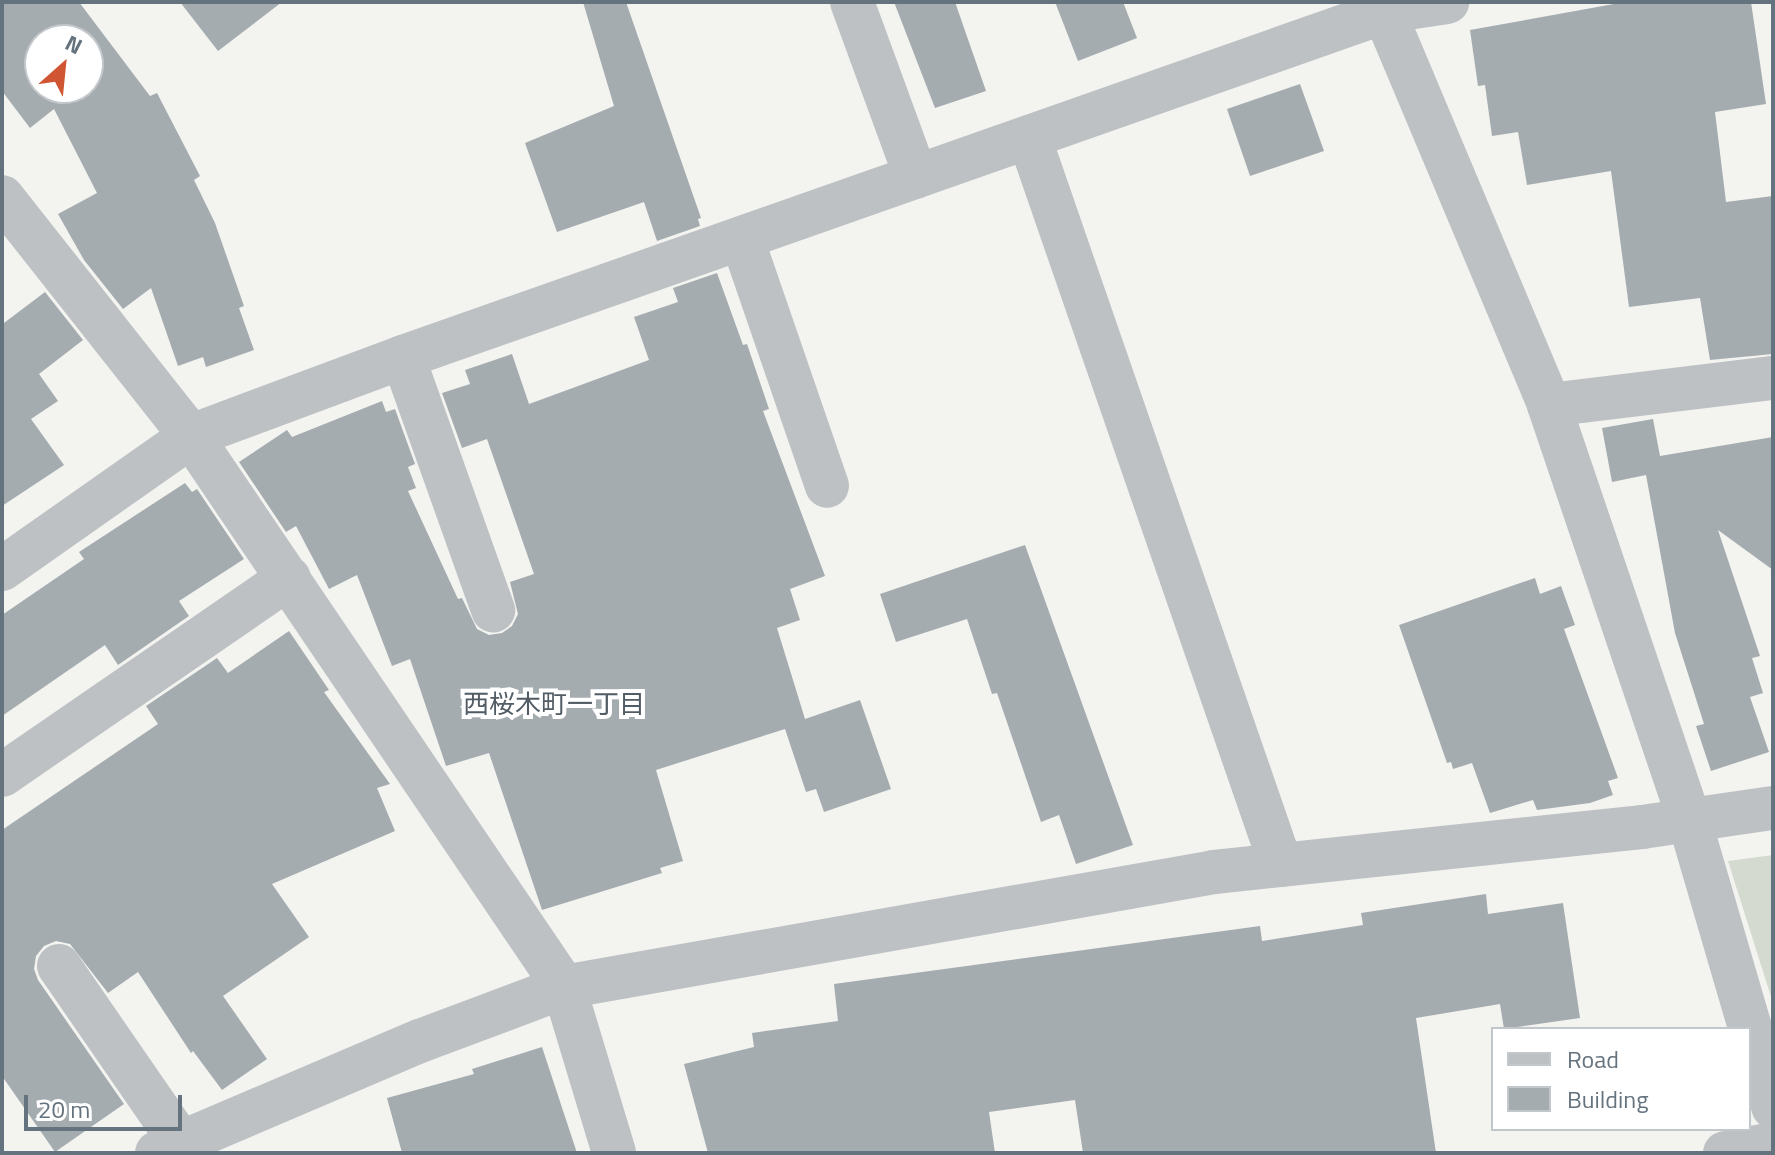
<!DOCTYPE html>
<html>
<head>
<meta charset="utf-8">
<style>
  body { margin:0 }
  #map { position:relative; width:1775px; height:1155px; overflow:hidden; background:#f3f3f0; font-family:"Titillium Web","Noto Sans JP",sans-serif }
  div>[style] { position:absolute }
  .green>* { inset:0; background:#d5dad1 }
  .building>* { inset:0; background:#a5acb0 }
  .minor>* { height:44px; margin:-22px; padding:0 22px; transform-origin:22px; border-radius:22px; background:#bdc1c4 }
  span { translate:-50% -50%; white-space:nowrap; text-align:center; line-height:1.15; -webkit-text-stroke:8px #fff; paint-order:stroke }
  .neighbourhood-label { font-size:26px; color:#525c64 }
  .frame { position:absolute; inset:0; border:4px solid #65737e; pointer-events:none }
  .legend { position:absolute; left:1491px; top:1027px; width:260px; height:104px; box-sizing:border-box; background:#fff; border:2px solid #c1c7cb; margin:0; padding:10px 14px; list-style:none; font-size:24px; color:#65737e }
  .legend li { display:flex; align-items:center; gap:16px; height:40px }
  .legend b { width:40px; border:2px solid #c1c7cb }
  .north { position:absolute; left:24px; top:24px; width:80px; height:80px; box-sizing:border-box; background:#fff; border:2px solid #c1c7cb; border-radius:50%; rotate:27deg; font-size:22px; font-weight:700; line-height:32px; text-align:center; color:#65737e }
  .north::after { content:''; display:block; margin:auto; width:28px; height:36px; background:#d05633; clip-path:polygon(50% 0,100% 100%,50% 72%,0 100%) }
  .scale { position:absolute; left:24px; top:1095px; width:158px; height:36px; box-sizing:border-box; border:4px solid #65737e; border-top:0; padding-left:10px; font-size:24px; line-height:28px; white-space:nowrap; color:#65737e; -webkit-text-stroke:6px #fff; paint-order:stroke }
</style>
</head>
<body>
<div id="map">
  <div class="green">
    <div style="clip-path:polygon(1773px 855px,1773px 1003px,1728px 861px)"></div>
  </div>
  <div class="building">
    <div style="clip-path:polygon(evenodd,2px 2px,79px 2px,150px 96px,157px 93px,200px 176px,194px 180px,215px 223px,244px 306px,239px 308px,254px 350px,206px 367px,203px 357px,178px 366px,151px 288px,123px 309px,84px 260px,58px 214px,97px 193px,54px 109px,30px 128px,2px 91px,2px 2px,40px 40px,88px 40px,88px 88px,40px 88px,40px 40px)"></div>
    <div style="clip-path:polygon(180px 2px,282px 2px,218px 51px)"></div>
    <div style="clip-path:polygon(583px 2px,626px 2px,701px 218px,698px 219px,700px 226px,657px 241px,644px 202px,557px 232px,525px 143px,614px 106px)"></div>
    <div style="clip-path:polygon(894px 2px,955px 2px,986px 91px,935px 108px)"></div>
    <div style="clip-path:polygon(1055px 2px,1123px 2px,1137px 38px,1078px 61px)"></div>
    <div style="clip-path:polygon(1625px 2px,1751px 2px,1766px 104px,1715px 112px,1726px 202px,1773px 196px,1773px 354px,1710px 360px,1700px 298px,1629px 307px,1611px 171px,1527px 185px,1518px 132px,1492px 136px,1485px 85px,1478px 86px,1470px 30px)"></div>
    <div style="clip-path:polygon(1300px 84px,1324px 151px,1250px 176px,1227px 109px)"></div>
    <div style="clip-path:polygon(717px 273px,743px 345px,747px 344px,769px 409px,763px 411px,825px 576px,790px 589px,800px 620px,777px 628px,805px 719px,860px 700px,891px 789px,824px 812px,816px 789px,806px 792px,785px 729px,656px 770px,683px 861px,660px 868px,662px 873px,542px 910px,489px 753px,446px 766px,410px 659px,392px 666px,357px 575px,329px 589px,296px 526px,286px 532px,239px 462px,287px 430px,292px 437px,382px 401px,386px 412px,395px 409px,415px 464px,408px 467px,416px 488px,408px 491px,458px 599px,462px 598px,477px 629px,489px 635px,502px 633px,512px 626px,518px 614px,510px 582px,534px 574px,487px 439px,462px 448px,442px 393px,470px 384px,465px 370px,512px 354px,529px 404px,649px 360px,634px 317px,678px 302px,673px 288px)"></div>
    <div style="clip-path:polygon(45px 292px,83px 340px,39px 374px,58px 401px,31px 419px,64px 465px,2px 506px,2px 320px,4px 323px)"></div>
    <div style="clip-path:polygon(1653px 419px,1660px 456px,1773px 437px,1773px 570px,1718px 530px,1760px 656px,1752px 658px,1763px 693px,1750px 697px,1769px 752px,1711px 771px,1696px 726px,1704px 724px,1675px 633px,1646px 475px,1612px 482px,1602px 428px)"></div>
    <div style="clip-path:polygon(185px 483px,192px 492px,197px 489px,244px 559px,179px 601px,189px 616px,118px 665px,105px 645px,2px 716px,2px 615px,84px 559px,79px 552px)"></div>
    <div style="clip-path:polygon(1025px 545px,1133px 845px,1076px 864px,1059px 815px,1041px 822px,997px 693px,992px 694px,967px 619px,896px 642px,880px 594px)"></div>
    <div style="clip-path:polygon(1535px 578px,1540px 594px,1561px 586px,1575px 625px,1564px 629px,1618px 778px,1608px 781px,1613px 795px,1590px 803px,1537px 810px,1533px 800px,1490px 813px,1472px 763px,1453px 769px,1451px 762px,1447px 763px,1399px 625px)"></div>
    <div style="clip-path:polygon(289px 631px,329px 690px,324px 692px,390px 784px,377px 788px,395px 831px,272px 884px,309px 937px,223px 996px,267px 1059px,222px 1090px,193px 1051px,191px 1053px,138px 972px,108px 993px,70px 944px,56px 941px,44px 946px,36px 956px,34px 969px,38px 980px,124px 1104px,55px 1152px,2px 1076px,2px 830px,158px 724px,146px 706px,217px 658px,228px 673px)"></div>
    <div style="clip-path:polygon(1486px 894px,1488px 914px,1563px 903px,1580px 1018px,1504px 1029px,1500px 1004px,1416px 1018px,1436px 1153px,1083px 1153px,1075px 1100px,989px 1112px,995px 1153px,708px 1153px,684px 1064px,754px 1047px,752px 1033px,838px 1021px,834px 984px,1260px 926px,1262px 941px,1363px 925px,1361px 913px)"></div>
    <div style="clip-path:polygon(542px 1047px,577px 1153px,402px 1153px,387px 1098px,474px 1074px,472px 1069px)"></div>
  </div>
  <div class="minor">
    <div style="left:852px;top:2px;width:186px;rotate:69.9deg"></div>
    <div style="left:1380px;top:2px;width:437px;rotate:67.2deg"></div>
    <div style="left:1549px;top:405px;width:437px;rotate:71.3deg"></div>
    <div style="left:1689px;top:819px;width:300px;rotate:73.7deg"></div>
    <div style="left:1029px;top:137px;width:770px;rotate:70.91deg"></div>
    <div style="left:2px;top:197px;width:305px;rotate:51.7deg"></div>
    <div style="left:191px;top:436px;width:665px;rotate:55.9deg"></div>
    <div style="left:564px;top:987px;width:173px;rotate:73.2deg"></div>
    <div style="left:742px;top:239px;width:261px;rotate:71deg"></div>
    <div style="left:403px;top:357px;width:269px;rotate:70.4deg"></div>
    <div style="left:1549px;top:405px;width:226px;rotate:-6.9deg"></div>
    <div style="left:2px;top:569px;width:231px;rotate:-35.1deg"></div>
    <div style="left:191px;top:436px;width:226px;rotate:-20.4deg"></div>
    <div style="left:403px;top:357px;width:1043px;rotate:-19.37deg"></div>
    <div style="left:1387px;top:11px;width:61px;rotate:-8.5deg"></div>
    <div style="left:2px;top:775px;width:348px;rotate:-34.5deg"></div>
    <div style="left:59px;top:966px;width:215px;rotate:55.4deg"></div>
    <div style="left:157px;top:1153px;width:286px;rotate:-23.1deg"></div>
    <div style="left:420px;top:1041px;width:154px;rotate:-20.6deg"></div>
    <div style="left:564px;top:987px;width:660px;rotate:-10.03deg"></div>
    <div style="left:1214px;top:872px;width:430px;rotate:-6deg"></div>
    <div style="left:1642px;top:827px;width:132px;rotate:-8.3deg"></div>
    <div style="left:1725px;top:1153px;width:49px;rotate:-10.6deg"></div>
  </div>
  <div class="neighbourhood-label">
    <span style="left:554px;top:704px">西桜木町一丁目</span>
  </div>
  <div class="frame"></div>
  <ul class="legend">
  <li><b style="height:10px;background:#bdc1c4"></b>Road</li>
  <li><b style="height:22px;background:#a5acb0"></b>Building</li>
  </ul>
  <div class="north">N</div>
  <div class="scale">20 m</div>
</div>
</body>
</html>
